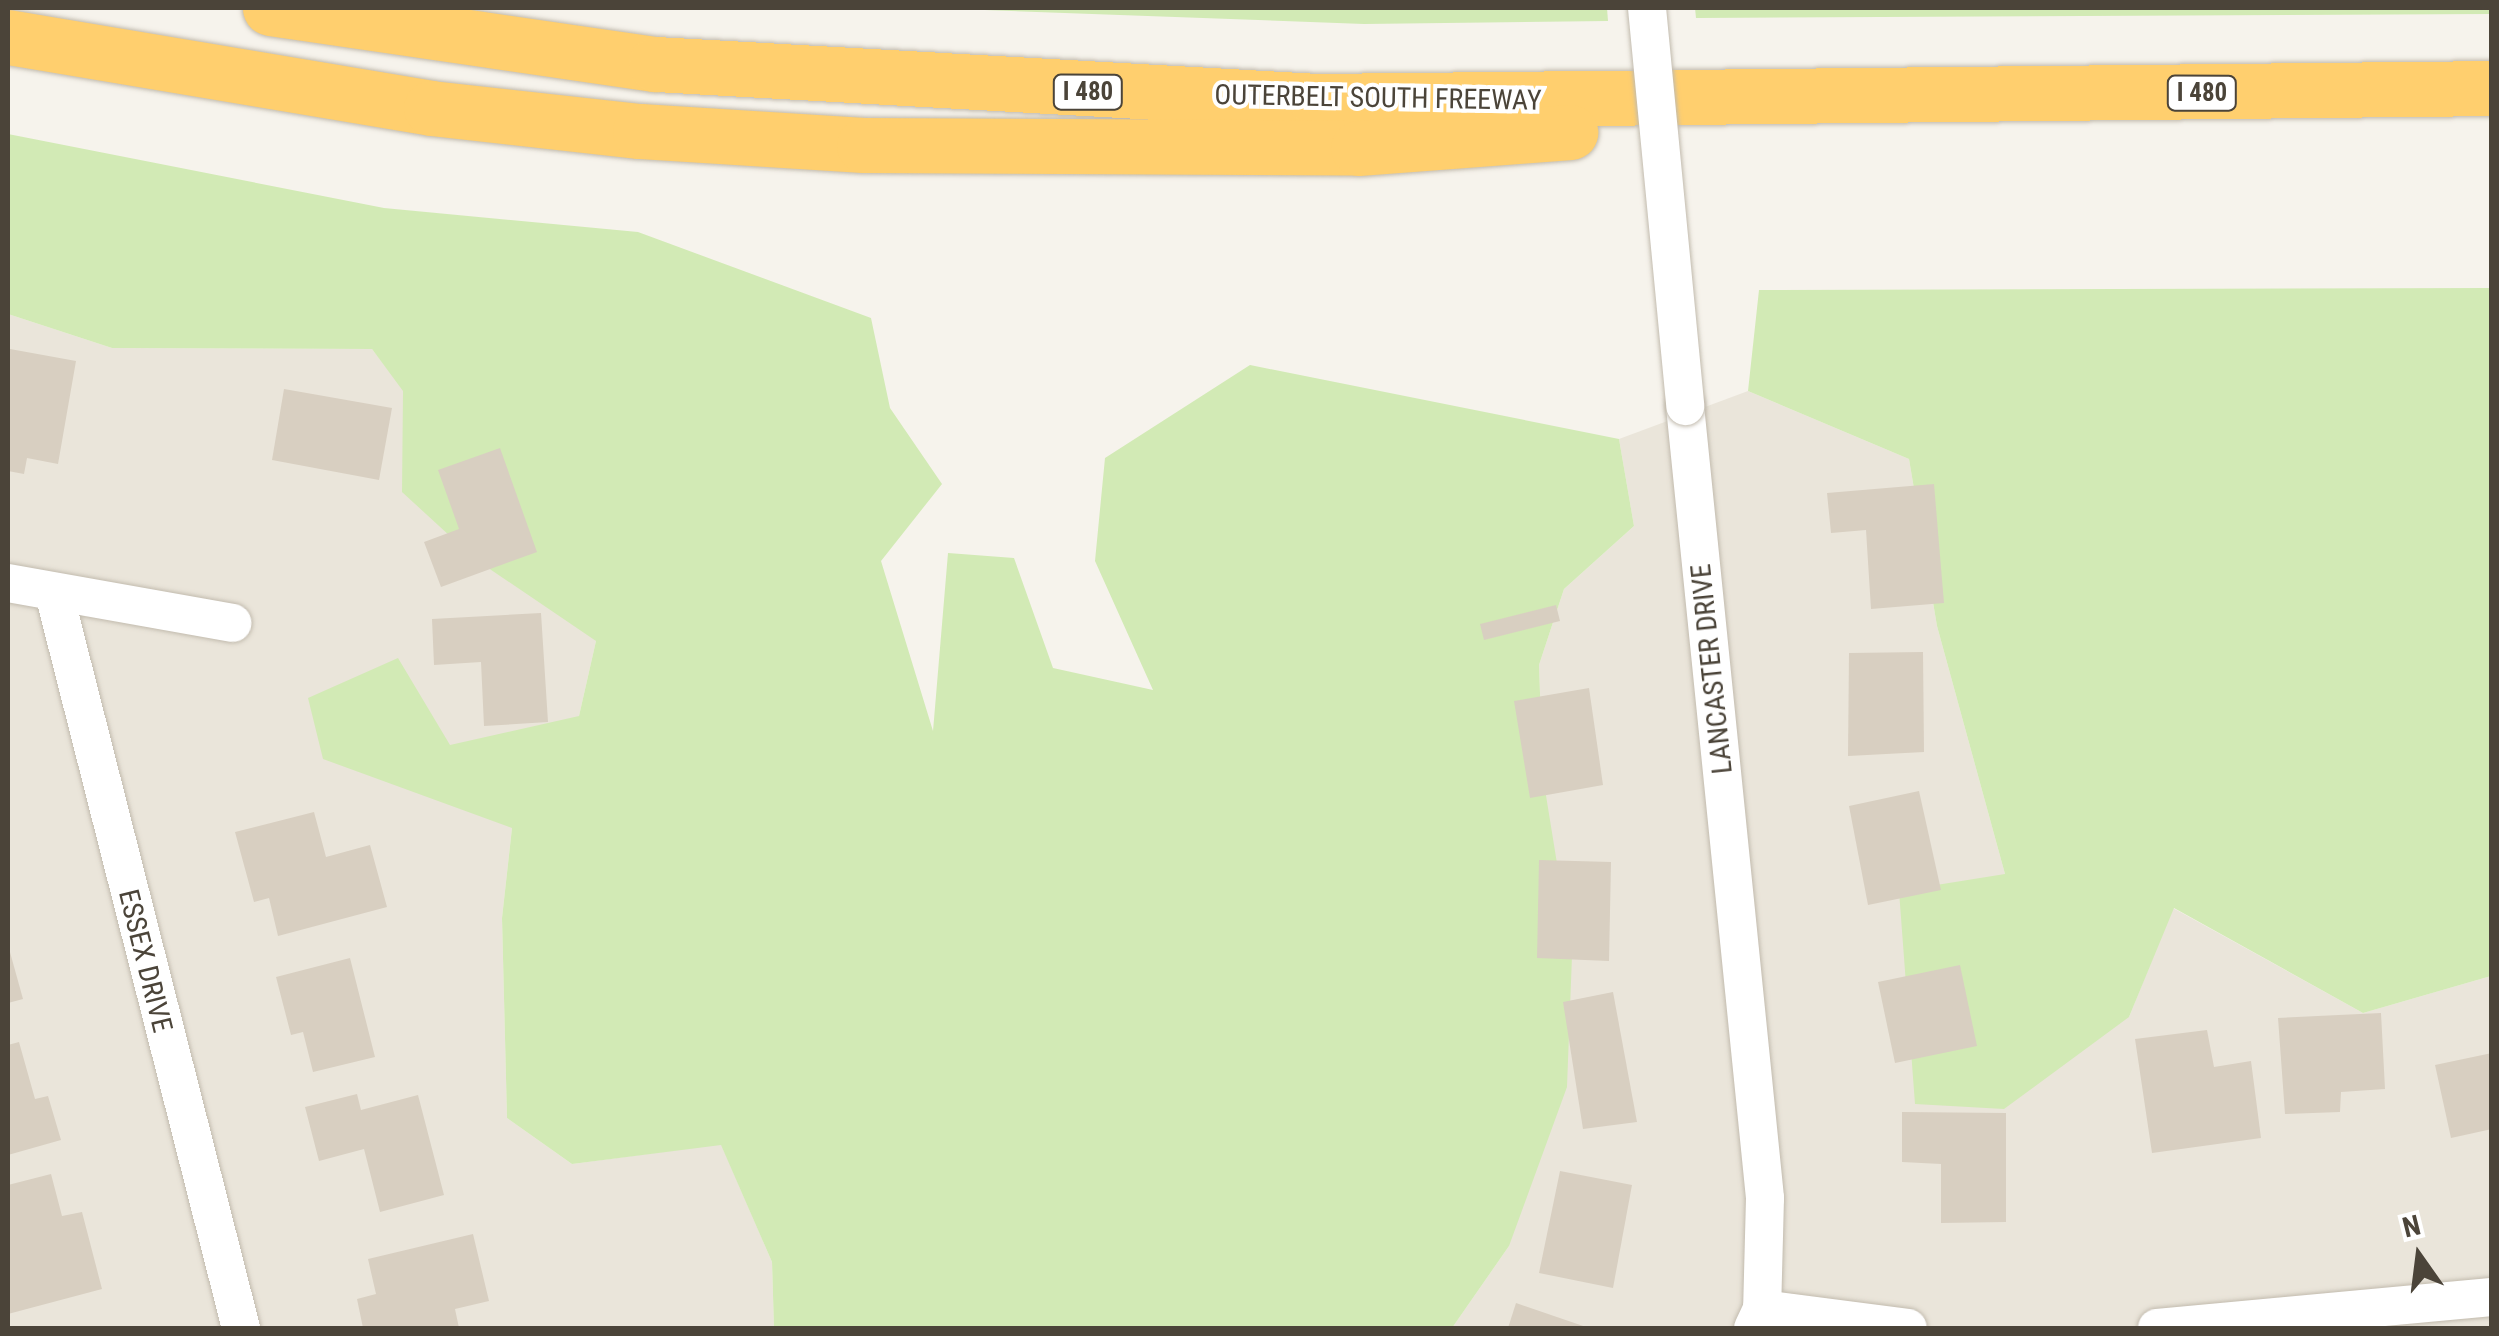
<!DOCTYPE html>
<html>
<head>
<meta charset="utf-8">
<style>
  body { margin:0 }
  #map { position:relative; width:2499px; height:1336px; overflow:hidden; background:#f6f3ec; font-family:"Roboto Condensed",sans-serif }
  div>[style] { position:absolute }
  .residential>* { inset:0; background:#eae5da }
  .green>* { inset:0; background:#d2eab5 }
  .building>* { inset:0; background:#d8cfc1 }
  .roads { filter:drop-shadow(0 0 2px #c2bbae) drop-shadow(0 0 2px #c2bbae) }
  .minor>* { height:38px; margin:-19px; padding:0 19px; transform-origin:19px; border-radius:19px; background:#fff }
  .motorway>* { height:55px; margin:-27.5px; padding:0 27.5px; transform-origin:27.5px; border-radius:27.5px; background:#ffcf6e }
  .bridges { filter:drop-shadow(0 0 2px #c2bbae) drop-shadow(0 0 2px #c2bbae) }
  .minor-bridge>* { height:38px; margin:-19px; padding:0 19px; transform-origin:19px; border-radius:19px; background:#fff }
  span { translate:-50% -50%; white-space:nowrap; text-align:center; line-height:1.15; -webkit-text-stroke:8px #fff; paint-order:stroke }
  .shield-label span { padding:2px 8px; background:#fff; border:2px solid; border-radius:8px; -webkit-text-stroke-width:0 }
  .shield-label { font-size:25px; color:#4b4439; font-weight:700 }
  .street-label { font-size:28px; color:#4b4439 }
  .frame { position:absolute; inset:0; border:10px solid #4b4439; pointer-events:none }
  .north { position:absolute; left:2369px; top:1206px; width:100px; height:100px; -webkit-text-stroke:8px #fff; paint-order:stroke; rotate:346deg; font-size:28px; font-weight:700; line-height:40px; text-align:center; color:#4b4439 }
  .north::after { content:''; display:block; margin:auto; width:35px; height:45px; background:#4b4439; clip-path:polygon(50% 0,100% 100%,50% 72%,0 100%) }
</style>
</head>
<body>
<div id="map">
  <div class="residential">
    <div style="clip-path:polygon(8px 314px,112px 348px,372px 349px,596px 641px,579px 716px,512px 828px,502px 918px,507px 1118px,572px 1164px,721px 1144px,772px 1262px,774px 1328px,8px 1328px)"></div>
    <div style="clip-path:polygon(1748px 391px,1909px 459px,1937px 626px,2005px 874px,2129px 1017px,2173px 908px,2363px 1013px,2491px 976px,2491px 1328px,1452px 1328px,1509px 1246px,1543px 777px,1539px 665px,1564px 589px,1634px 526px,1619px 439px)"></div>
  </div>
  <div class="green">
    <div style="clip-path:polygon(931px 8px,1607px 8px,1608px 21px,1364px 24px)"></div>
    <div style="clip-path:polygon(1695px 8px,2491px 8px,2492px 14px,1696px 18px)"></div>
    <div style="clip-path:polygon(8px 134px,384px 208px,638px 232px,871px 318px,890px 408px,942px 484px,881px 561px,933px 731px,948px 553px,1014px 558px,1053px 668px,1153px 690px,1095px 561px,1105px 458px,1250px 365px,1619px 439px,1634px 526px,1564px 589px,1539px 665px,1543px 777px,1572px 956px,1567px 1087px,1509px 1246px,1452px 1328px,774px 1328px,772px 1262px,721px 1145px,572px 1164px,507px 1118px,502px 918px,512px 828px,323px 759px,308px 698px,398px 658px,450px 745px,579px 716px,596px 641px,475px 559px,402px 492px,403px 391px,372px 349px,112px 348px,8px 314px)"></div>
    <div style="clip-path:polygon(2491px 288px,2491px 976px,2363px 1013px,2174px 908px,2129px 1017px,2004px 1109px,1915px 1104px,1899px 891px,2005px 874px,1937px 626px,1909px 459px,1748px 391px,1759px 290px)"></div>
  </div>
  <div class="building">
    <div style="clip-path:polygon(10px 349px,76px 361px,58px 464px,27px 458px,24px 474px,8px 471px)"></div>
    <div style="clip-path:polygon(284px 389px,392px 408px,379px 480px,272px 460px)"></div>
    <div style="clip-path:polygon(500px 448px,537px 552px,441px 587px,424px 542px,459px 529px,438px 470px)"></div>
    <div style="clip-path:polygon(1934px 484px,1944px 603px,1871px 609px,1866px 530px,1831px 533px,1827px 493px)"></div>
    <div style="clip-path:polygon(1556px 605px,1560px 621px,1484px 640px,1480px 624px)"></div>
    <div style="clip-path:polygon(541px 613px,548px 722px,484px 726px,481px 662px,434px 665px,432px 619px)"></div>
    <div style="clip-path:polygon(1923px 652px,1924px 752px,1848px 756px,1849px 653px)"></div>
    <div style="clip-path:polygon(1589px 688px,1603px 785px,1530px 798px,1514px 701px)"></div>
    <div style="clip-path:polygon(1919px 791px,1941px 890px,1868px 905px,1849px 806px)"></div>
    <div style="clip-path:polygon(314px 812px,326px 857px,370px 845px,387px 907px,278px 936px,269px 898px,254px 902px,235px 832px)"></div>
    <div style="clip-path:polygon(1539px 860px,1611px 862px,1609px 961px,1537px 958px)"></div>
    <div style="clip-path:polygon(8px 945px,23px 999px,8px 1003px)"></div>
    <div style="clip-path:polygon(350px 958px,375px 1057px,313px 1072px,303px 1032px,291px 1035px,276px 977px)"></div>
    <div style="clip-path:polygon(1960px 965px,1977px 1046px,1895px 1063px,1878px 982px)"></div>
    <div style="clip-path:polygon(1613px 992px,1637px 1122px,1583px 1129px,1563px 1002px)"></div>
    <div style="clip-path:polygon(2381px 1013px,2385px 1089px,2341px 1092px,2340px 1112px,2285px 1114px,2278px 1018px)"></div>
    <div style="clip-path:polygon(2207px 1030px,2214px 1067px,2251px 1061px,2261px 1138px,2152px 1153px,2135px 1039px)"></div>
    <div style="clip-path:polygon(19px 1042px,35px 1099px,48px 1096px,61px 1140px,8px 1155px,8px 1045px)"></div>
    <div style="clip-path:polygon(2492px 1053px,2492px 1129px,2451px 1138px,2435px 1065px)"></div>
    <div style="clip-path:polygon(357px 1094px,361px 1110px,418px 1095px,444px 1195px,380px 1212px,364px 1149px,319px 1161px,305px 1107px)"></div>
    <div style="clip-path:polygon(1902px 1112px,2006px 1113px,2006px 1222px,1941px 1223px,1941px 1164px,1902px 1162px)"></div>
    <div style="clip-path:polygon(1560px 1171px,1632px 1185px,1613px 1288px,1539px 1273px)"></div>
    <div style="clip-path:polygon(51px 1174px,62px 1216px,82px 1212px,102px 1289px,8px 1314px,8px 1185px)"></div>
    <div style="clip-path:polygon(473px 1234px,489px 1301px,455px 1309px,459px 1328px,363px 1328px,357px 1299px,376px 1294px,368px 1259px)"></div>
    <div style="clip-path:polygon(1516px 1303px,1589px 1328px,1508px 1328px)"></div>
  </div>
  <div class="roads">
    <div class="minor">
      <div style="left:1685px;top:406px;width:796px;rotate:84.23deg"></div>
      <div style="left:1765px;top:1198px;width:111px;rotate:91.5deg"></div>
      <div style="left:1762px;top:1309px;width:21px;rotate:115deg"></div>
      <div style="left:8px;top:583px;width:228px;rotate:10.1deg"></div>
      <div style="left:54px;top:593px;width:758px;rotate:75.73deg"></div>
      <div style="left:1762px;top:1309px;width:147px;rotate:7.4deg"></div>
      <div style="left:2157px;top:1328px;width:336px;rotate:-5.3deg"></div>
    </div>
    <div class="motorway">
      <div style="left:270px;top:8px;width:390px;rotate:8.3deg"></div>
      <div style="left:656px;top:64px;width:662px;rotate:3.2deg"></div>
      <div style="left:1317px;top:101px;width:1175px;rotate:-0.63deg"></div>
      <div style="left:8px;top:37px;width:429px;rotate:9.5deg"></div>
      <div style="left:431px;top:108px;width:210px;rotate:6.3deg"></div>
      <div style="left:640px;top:131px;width:224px;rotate:3.6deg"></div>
      <div style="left:864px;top:145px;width:494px;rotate:0.3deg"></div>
      <div style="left:1358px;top:148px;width:213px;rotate:-4.3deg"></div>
    </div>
  </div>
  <div class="bridges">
    <div class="minor-bridge">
      <div style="left:1647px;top:8px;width:400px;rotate:84.5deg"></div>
    </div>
  </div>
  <div class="shield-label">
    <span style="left:1088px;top:92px">I 480</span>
    <span style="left:2202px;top:93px">I 480</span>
  </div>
  <div class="street-label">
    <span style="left:1378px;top:98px;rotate:1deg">OUTERBELT SOUTH FREEWAY</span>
    <span style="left:1712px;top:669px;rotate:-96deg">LANCASTER DRIVE</span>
    <span style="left:145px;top:961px;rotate:76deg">ESSEX DRIVE</span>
  </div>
  <div class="frame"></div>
  <div class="north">N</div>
</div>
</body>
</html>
